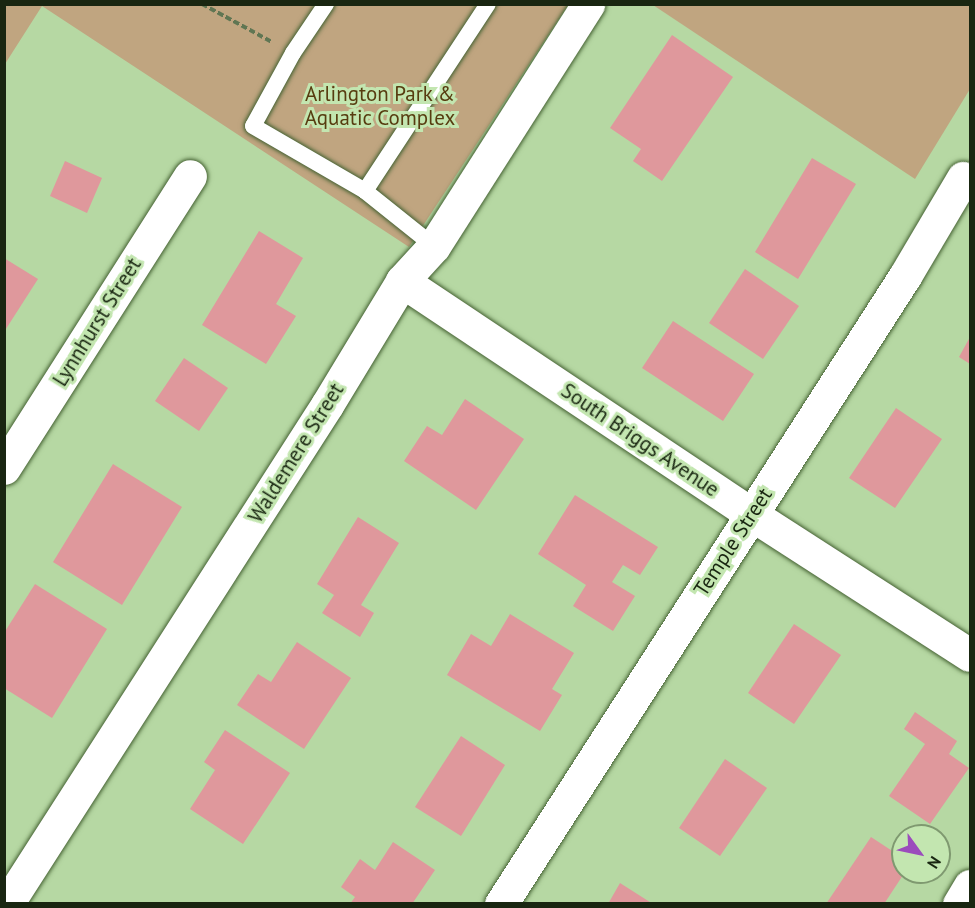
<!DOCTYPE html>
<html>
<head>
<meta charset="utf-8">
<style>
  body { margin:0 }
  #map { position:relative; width:975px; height:908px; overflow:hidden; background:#b6d8a3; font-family:"PT Sans",sans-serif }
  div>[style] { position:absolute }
  .green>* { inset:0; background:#c0a580 }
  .building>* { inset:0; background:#df989c }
  .path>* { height:4px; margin-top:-2px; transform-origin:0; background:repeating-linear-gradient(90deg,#607653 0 6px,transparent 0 9px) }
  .roads { filter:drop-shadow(0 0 2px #446132) drop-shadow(0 0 2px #446132) }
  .lane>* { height:16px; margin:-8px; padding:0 8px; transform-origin:8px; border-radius:8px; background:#fff }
  .street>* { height:33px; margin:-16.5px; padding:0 16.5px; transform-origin:16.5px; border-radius:16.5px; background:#fff }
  span { translate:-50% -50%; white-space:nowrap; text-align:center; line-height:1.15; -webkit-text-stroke:6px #c3e6b0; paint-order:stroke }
  .park-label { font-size:21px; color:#573c10 }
  .street-label { font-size:21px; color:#192611 }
  .frame { position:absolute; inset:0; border:6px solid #192611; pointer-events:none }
  .north { position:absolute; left:891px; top:824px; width:60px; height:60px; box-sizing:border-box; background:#c3e6b0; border:2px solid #7f9970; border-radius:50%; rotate:123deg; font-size:16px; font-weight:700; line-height:24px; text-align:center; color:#192611 }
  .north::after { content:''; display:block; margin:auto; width:21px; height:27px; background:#9b4cbc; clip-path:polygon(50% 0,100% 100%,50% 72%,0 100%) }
</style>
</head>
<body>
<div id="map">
  <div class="green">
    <div style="clip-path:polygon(5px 5px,568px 5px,409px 247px,42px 6px,5px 64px)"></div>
    <div style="clip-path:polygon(653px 5px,970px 5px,970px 89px,915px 179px)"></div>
  </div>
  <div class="building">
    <div style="clip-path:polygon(672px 35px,733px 77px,662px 181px,633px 161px,641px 149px,610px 128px)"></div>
    <div style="clip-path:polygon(812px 158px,856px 184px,798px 279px,755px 252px)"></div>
    <div style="clip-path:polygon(65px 161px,102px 178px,87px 213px,50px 196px)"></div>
    <div style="clip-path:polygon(259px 231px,303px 258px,276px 304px,296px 316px,266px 364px,202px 325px)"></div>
    <div style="clip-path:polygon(4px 258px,38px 279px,4px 332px)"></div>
    <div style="clip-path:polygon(745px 269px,799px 306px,763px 359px,709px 323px)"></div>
    <div style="clip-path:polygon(673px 321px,754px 374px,723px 421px,642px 368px)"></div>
    <div style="clip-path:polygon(970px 337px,970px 364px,959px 357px)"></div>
    <div style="clip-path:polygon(184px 358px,228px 388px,199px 431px,155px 401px)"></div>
    <div style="clip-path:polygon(465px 399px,524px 439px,476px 510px,404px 461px,427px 426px,442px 435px)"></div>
    <div style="clip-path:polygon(896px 408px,942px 439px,895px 508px,849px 478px)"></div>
    <div style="clip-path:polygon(113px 464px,182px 507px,122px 605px,53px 562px)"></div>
    <div style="clip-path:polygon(575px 495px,658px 547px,640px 575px,623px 565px,612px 582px,635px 596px,613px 631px,573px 606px,586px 585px,538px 554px)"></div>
    <div style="clip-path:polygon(358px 517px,399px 543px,361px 605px,374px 613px,360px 637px,322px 613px,334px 595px,317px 584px)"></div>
    <div style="clip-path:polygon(35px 584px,107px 629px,52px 718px,4px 688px,4px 633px)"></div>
    <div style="clip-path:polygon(510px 614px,574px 653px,552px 689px,562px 695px,540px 731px,447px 675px,471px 634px,491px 646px)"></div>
    <div style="clip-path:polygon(794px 624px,841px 655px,794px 724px,748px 693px)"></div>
    <div style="clip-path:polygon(297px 642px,351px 678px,304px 749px,237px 705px,258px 674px,271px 682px)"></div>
    <div style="clip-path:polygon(915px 712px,957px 741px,949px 754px,969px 768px,930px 824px,889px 796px,925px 744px,904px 729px)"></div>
    <div style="clip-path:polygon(225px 730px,290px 773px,243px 844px,190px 809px,215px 770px,204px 762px)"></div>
    <div style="clip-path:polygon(461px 736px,505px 765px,461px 836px,415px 807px)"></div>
    <div style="clip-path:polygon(725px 759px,767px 788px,720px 856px,679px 828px)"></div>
    <div style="clip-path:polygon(871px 837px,903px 858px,905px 872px,884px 904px,826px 904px)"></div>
    <div style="clip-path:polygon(393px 842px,435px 870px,412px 904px,350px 904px,355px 897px,341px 887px,360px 859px,375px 870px)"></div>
    <div style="clip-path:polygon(620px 883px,653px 904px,608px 904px)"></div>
  </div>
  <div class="path">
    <div style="left:202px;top:4px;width:80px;rotate:28.5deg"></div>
  </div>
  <div class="roads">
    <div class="lane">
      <div style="left:326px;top:4px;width:59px;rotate:124deg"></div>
      <div style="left:293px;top:53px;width:83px;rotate:118.7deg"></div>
      <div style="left:253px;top:126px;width:129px;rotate:30.1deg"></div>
      <div style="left:365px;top:191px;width:88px;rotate:38.6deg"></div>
      <div style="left:365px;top:191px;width:224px;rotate:-56.7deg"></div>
    </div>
    <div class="street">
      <div style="left:402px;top:281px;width:420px;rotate:33.7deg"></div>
      <div style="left:751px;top:514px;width:260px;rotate:32.8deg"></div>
      <div style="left:4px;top:468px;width:346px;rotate:-57.5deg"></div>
      <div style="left:7px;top:904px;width:593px;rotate:-57.33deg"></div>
      <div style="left:327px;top:405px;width:145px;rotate:-58.8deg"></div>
      <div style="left:402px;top:281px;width:47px;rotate:-47.6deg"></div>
      <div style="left:434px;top:246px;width:287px;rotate:-57.5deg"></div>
      <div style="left:501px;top:904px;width:747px;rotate:-57.25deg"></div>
      <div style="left:905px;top:276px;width:114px;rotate:-59.4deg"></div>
      <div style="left:959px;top:904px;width:21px;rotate:-59deg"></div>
    </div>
  </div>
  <div class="park-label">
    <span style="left:380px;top:106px">Arlington Park &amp;<br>Aquatic Complex</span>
  </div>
  <div class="street-label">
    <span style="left:97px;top:322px;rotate:-58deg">Lynnhurst Street</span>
    <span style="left:640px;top:440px;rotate:34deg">South Briggs Avenue</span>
    <span style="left:296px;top:453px;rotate:-58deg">Waldemere Street</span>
    <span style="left:733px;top:542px;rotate:-57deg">Temple Street</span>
  </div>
  <div class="frame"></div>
  <div class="north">N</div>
</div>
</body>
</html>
